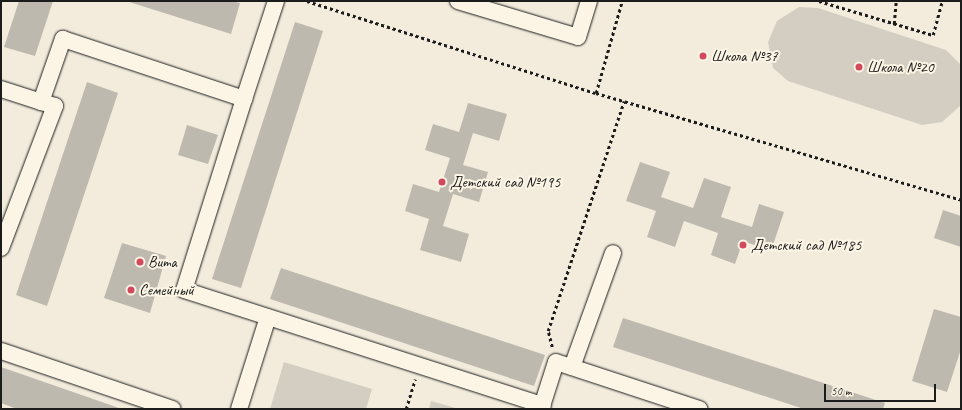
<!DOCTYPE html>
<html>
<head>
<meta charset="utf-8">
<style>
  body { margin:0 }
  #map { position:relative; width:962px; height:410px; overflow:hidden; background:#f3ecdd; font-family:Caveat,sans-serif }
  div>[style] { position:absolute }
  .green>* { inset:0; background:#d3cec1 }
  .building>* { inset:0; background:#beb9ae }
  .path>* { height:2.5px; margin-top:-1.25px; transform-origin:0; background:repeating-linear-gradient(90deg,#1c1c1c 0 3px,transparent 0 6px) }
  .roads { filter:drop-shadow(0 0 1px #1c1c1c) drop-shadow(0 0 1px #1c1c1c) }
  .minor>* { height:16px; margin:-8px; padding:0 8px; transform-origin:8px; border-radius:8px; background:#fcf5e5 }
  .dots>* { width:11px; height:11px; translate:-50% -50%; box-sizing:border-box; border:2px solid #fcf5e5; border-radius:50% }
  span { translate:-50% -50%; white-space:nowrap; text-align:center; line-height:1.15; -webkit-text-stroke:4px #fcf5e5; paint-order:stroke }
  .poi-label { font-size:16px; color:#1c1c1c }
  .left { translate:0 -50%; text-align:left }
  .frame { position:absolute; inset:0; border:2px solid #1c1c1c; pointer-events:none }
  .scale { position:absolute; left:824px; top:384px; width:112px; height:18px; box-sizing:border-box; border:2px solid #1c1c1c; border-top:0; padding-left:5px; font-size:12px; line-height:14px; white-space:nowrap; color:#1c1c1c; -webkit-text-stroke:3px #fcf5e5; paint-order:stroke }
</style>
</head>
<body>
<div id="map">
  <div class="green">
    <div style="clip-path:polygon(799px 7px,818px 8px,946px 50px,961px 65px,961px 105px,942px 122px,922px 125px,788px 81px,773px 68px,768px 42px,777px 21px)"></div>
    <div style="clip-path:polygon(284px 362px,372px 389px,366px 409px,270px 409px)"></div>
    <div style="clip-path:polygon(431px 401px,459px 409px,429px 409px)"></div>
  </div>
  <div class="building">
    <div style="clip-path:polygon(19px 1px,53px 1px,35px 56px,4px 47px)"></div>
    <div style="clip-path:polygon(126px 1px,232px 1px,240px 3px,231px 34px)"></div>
    <div style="clip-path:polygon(295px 22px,323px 31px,241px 288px,212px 279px)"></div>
    <div style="clip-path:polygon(87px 82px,118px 93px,47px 306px,16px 295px)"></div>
    <div style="clip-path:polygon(468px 103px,507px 114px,499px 141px,473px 133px,463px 165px,488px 172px,479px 202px,453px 194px,443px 226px,469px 234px,461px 262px,420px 250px,429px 219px,405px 211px,413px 184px,439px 192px,450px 158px,425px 150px,433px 124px,459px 132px)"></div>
    <div style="clip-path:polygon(187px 125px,218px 135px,208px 164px,178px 155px)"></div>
    <div style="clip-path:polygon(640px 162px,670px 172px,661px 197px,693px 208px,704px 178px,731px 187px,721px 217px,752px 227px,759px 204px,784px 212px,771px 251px,743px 241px,735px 264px,711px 255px,718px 233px,684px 221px,675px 247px,647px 237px,656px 211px,626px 201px)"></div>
    <div style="clip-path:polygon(943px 210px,961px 216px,961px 247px,934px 238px)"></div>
    <div style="clip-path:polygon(122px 243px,166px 256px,150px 313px,104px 298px)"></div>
    <div style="clip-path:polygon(281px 268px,545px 355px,534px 386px,270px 299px)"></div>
    <div style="clip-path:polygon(934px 309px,961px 317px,961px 349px,947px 392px,912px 381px)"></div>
    <div style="clip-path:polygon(623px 318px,885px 403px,883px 409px,804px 409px,613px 347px)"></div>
    <div style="clip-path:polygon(1px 367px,122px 409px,17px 409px,1px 403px)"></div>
  </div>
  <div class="path">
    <div style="left:307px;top:1px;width:303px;rotate:17.7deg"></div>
    <div style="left:596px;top:93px;width:380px;rotate:16.3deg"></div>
    <div style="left:739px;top:1px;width:6px"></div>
    <div style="left:819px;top:1px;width:119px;rotate:16.6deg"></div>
    <div style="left:933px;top:35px;width:35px;rotate:-75deg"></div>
    <div style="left:894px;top:24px;width:23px;rotate:-85deg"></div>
    <div style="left:596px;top:93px;width:96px;rotate:-74.2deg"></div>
    <div style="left:552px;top:347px;width:16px;rotate:-104deg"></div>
    <div style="left:548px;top:331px;width:242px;rotate:-71.7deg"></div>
    <div style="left:406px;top:409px;width:31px;rotate:-73deg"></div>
  </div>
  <div class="roads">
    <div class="minor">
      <div style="left:458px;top:1px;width:125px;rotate:16.7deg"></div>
      <div style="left:578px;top:37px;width:38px;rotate:-73deg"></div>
      <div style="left:1px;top:89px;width:42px;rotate:18deg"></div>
      <div style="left:41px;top:102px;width:67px;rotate:-70.8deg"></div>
      <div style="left:63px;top:39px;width:191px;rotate:18.3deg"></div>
      <div style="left:244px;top:99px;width:103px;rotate:-71.9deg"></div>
      <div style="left:244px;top:99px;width:200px;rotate:107.4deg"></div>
      <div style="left:184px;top:290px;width:377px;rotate:17.8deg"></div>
      <div style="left:1px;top:248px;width:152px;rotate:-69.2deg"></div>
      <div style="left:55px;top:106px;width:15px;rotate:-164deg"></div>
      <div style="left:1px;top:351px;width:181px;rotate:18.7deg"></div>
      <div style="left:572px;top:367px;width:121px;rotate:-70.2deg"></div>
      <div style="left:239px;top:409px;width:96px;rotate:-72.5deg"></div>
      <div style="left:541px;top:409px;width:49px;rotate:-72.3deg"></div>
      <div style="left:556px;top:362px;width:151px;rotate:18.2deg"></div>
    </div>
  </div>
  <div class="dots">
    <div style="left:703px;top:56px;background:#d1495b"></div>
    <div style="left:859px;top:67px;background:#d1495b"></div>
    <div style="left:442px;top:182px;background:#d1495b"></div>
    <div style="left:743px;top:245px;background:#d1495b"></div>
    <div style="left:140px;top:262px;background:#d1495b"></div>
    <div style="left:131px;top:290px;background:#d1495b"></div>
  </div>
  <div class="poi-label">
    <span class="left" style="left:711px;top:56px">Школа №37</span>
    <span class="left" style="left:867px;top:67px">Школа №20</span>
    <span class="left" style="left:450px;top:182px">Детский сад №195</span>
    <span class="left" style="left:751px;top:245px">Детский сад №185</span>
    <span class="left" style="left:148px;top:262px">Вита</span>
    <span class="left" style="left:139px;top:290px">Семейный</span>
  </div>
  <div class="frame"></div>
  <div class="scale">50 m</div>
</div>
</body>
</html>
